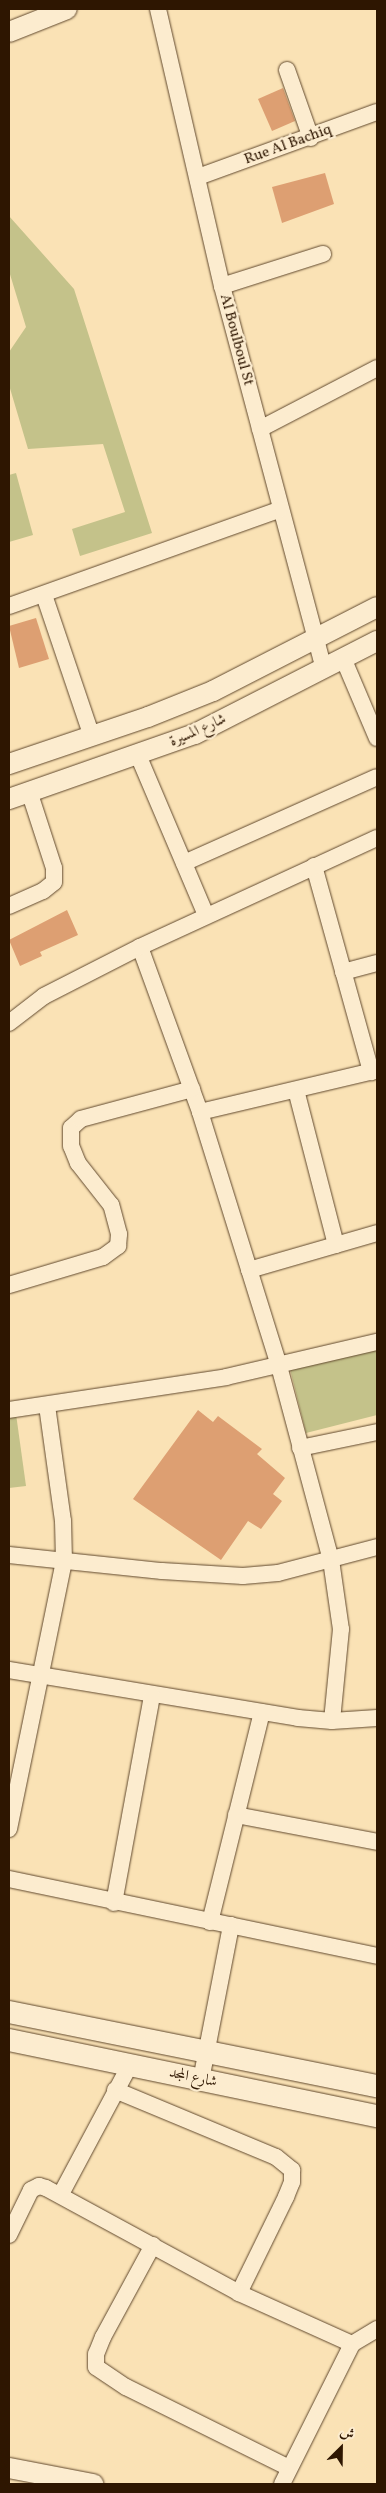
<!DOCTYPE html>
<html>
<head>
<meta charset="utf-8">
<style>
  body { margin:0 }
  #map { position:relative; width:386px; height:2493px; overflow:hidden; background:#fae2b5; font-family:Vollkorn,Amiri,serif }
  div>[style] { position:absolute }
  .green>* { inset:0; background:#c4c28a }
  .building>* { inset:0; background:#dd9f72 }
  .roads { filter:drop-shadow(0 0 1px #61492e) drop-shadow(0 0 1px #61492e) }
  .minor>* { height:16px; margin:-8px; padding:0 8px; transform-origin:8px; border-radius:8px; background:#fceccf }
  .tertiary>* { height:20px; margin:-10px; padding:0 10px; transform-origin:10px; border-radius:10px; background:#fceccf }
  .secondary>* { height:22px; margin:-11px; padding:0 11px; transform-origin:11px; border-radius:11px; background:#fceccf }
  span { translate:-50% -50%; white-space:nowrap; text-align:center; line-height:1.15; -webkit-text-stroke:4.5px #fceccf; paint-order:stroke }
  .street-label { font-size:15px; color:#2e1601 }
  .frame { position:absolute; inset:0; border:10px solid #2e1601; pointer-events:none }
  .north { position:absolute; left:316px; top:2423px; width:50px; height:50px; -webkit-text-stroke:4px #fceccf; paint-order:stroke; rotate:23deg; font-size:14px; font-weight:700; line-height:20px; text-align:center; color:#2e1601 }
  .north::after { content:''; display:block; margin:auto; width:18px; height:22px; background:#2e1601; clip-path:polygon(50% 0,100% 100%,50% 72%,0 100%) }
</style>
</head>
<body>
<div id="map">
  <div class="green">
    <div style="clip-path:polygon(9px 216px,74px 289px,152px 533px,80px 556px,72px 529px,125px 512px,103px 444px,28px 449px,9px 385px,9px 352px,26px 327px,9px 271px)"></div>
    <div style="clip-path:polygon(16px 473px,33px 535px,9px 542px,9px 475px)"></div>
    <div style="clip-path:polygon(377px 1347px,377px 1415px,306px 1433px,290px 1369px)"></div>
    <div style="clip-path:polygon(16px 1414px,26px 1486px,9px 1488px,9px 1415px)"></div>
  </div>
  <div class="building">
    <div style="clip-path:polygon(283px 88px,295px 121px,272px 131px,258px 99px)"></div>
    <div style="clip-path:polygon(325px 173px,334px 204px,282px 223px,272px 187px)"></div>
    <div style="clip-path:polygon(36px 618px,49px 659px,19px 668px,9px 626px)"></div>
    <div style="clip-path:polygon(67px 910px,78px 935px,40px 952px,42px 956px,20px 966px,9px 940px)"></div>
    <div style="clip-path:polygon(198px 1410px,213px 1422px,218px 1416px,262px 1449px,257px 1454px,285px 1478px,273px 1494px,282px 1501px,261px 1529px,248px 1521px,221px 1560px,133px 1499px)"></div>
  </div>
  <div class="roads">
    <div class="minor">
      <div style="left:158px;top:9px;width:284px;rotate:77deg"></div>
      <div style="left:222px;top:286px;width:396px;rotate:75.1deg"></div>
      <div style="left:287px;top:70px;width:72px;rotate:70.6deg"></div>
      <div style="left:198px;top:177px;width:190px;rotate:-20deg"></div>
      <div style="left:222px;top:286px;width:106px;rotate:-17.6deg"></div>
      <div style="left:260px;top:429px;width:132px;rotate:-27.5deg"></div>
      <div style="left:44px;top:595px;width:150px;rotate:71.3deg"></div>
      <div style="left:9px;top:606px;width:287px;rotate:-19.6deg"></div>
      <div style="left:343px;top:658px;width:87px;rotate:67deg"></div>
      <div style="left:138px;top:755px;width:174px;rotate:67deg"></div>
      <div style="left:184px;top:863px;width:211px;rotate:-24deg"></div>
      <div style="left:314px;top:866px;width:214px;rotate:74.5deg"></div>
      <div style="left:9px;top:906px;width:37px;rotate:-24deg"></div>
      <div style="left:43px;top:891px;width:14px;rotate:-39deg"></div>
      <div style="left:54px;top:882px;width:14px;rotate:-90deg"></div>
      <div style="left:54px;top:868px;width:78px;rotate:-108deg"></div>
      <div style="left:140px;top:947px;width:176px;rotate:70deg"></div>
      <div style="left:200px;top:1112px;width:266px;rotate:72.7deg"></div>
      <div style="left:279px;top:1366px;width:201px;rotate:75deg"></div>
      <div style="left:331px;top:1560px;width:70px;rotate:81.8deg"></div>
      <div style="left:341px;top:1629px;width:92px;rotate:95.6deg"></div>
      <div style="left:343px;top:972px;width:35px;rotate:-15deg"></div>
      <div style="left:9px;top:1023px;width:44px;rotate:-37.6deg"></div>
      <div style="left:44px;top:996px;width:108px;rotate:-27deg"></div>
      <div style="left:140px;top:947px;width:261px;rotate:-24.7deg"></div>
      <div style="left:296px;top:1090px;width:160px;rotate:75.5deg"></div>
      <div style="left:200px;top:1112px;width:182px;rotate:-13.3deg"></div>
      <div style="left:249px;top:1270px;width:133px;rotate:-16.1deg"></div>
      <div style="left:9px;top:1285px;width:98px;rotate:-16.6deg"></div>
      <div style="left:103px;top:1257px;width:19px;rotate:-36deg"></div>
      <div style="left:118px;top:1246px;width:12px;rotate:-85deg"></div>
      <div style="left:119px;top:1234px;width:30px;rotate:-105deg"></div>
      <div style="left:111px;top:1205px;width:53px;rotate:-128.2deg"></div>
      <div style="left:78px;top:1163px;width:18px;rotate:-112deg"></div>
      <div style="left:71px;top:1146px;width:18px;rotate:-90deg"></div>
      <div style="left:71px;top:1128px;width:13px;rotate:-42deg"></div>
      <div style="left:81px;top:1119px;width:115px;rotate:-15.1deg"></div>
      <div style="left:9px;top:1410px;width:219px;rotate:-8.6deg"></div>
      <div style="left:226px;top:1377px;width:155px;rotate:-13.1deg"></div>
      <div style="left:300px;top:1448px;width:79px;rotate:-11.7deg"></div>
      <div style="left:9px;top:1555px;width:154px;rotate:6deg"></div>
      <div style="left:162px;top:1571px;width:81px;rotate:3.5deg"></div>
      <div style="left:243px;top:1576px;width:35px;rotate:-5deg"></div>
      <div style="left:278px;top:1573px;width:102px;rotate:-14.7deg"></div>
      <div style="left:9px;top:1670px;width:293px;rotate:9.4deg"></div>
      <div style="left:298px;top:1718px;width:34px;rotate:5deg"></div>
      <div style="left:332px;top:1721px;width:45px;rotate:-3.8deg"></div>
      <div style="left:236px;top:1815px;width:144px;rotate:10.8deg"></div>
      <div style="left:9px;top:1829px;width:274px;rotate:-78.4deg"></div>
      <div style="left:64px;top:1561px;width:40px;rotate:-91.4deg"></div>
      <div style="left:63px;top:1521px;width:117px;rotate:-97.9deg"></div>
      <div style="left:9px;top:1879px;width:376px;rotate:11.8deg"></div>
      <div style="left:114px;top:1903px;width:211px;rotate:-79.6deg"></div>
      <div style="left:210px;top:1922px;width:216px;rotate:-76.1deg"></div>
      <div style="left:201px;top:2080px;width:158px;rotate:-79deg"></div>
      <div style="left:115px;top:2090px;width:174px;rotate:22.6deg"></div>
      <div style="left:276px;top:2157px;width:21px;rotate:39deg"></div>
      <div style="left:292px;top:2170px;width:12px;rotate:90deg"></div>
      <div style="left:292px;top:2182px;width:16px;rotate:112deg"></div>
      <div style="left:286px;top:2197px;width:107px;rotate:116.1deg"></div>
      <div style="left:61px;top:2194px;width:146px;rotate:-61.9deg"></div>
      <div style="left:9px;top:2235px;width:50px;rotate:-63.9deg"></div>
      <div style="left:31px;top:2190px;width:9px;rotate:-27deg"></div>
      <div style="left:39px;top:2186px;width:7px;rotate:16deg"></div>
      <div style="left:46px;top:2188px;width:220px;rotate:28.5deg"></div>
      <div style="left:239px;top:2293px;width:124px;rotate:24.3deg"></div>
      <div style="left:153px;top:2245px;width:105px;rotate:118.5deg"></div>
      <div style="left:103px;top:2337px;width:18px;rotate:112deg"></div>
      <div style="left:96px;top:2354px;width:13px;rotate:90deg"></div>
      <div style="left:96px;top:2367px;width:36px;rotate:34deg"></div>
      <div style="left:126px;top:2387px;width:182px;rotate:26.4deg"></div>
      <div style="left:282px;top:2484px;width:157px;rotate:-63.4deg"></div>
      <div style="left:352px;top:2344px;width:29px;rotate:-31deg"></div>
    </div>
    <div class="tertiary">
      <div style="left:9px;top:32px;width:62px;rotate:-21.6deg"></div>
      <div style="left:9px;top:764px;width:147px;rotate:-18.7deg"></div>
      <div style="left:148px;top:717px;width:70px;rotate:-21.8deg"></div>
      <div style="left:213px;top:691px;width:184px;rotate:-27.1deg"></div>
      <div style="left:9px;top:799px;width:197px;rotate:-19.3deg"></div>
      <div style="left:195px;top:734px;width:204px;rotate:-27.1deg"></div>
      <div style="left:9px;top:2468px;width:86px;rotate:10.8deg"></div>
    </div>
    <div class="secondary">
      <div style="left:9px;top:2012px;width:375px;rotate:11.4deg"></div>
      <div style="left:9px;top:2040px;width:376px;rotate:11.7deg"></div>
    </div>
  </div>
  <div class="street-label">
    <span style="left:288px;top:145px;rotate:-20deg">Rue Al Bachiq</span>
    <span style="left:236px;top:340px;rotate:75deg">Al Boulboul St</span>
    <span style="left:198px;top:731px;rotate:-24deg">شارع المسيرة</span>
    <span style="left:193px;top:2078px;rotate:12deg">شارع المجد</span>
  </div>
  <div class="frame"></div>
  <div class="north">ش</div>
</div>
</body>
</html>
